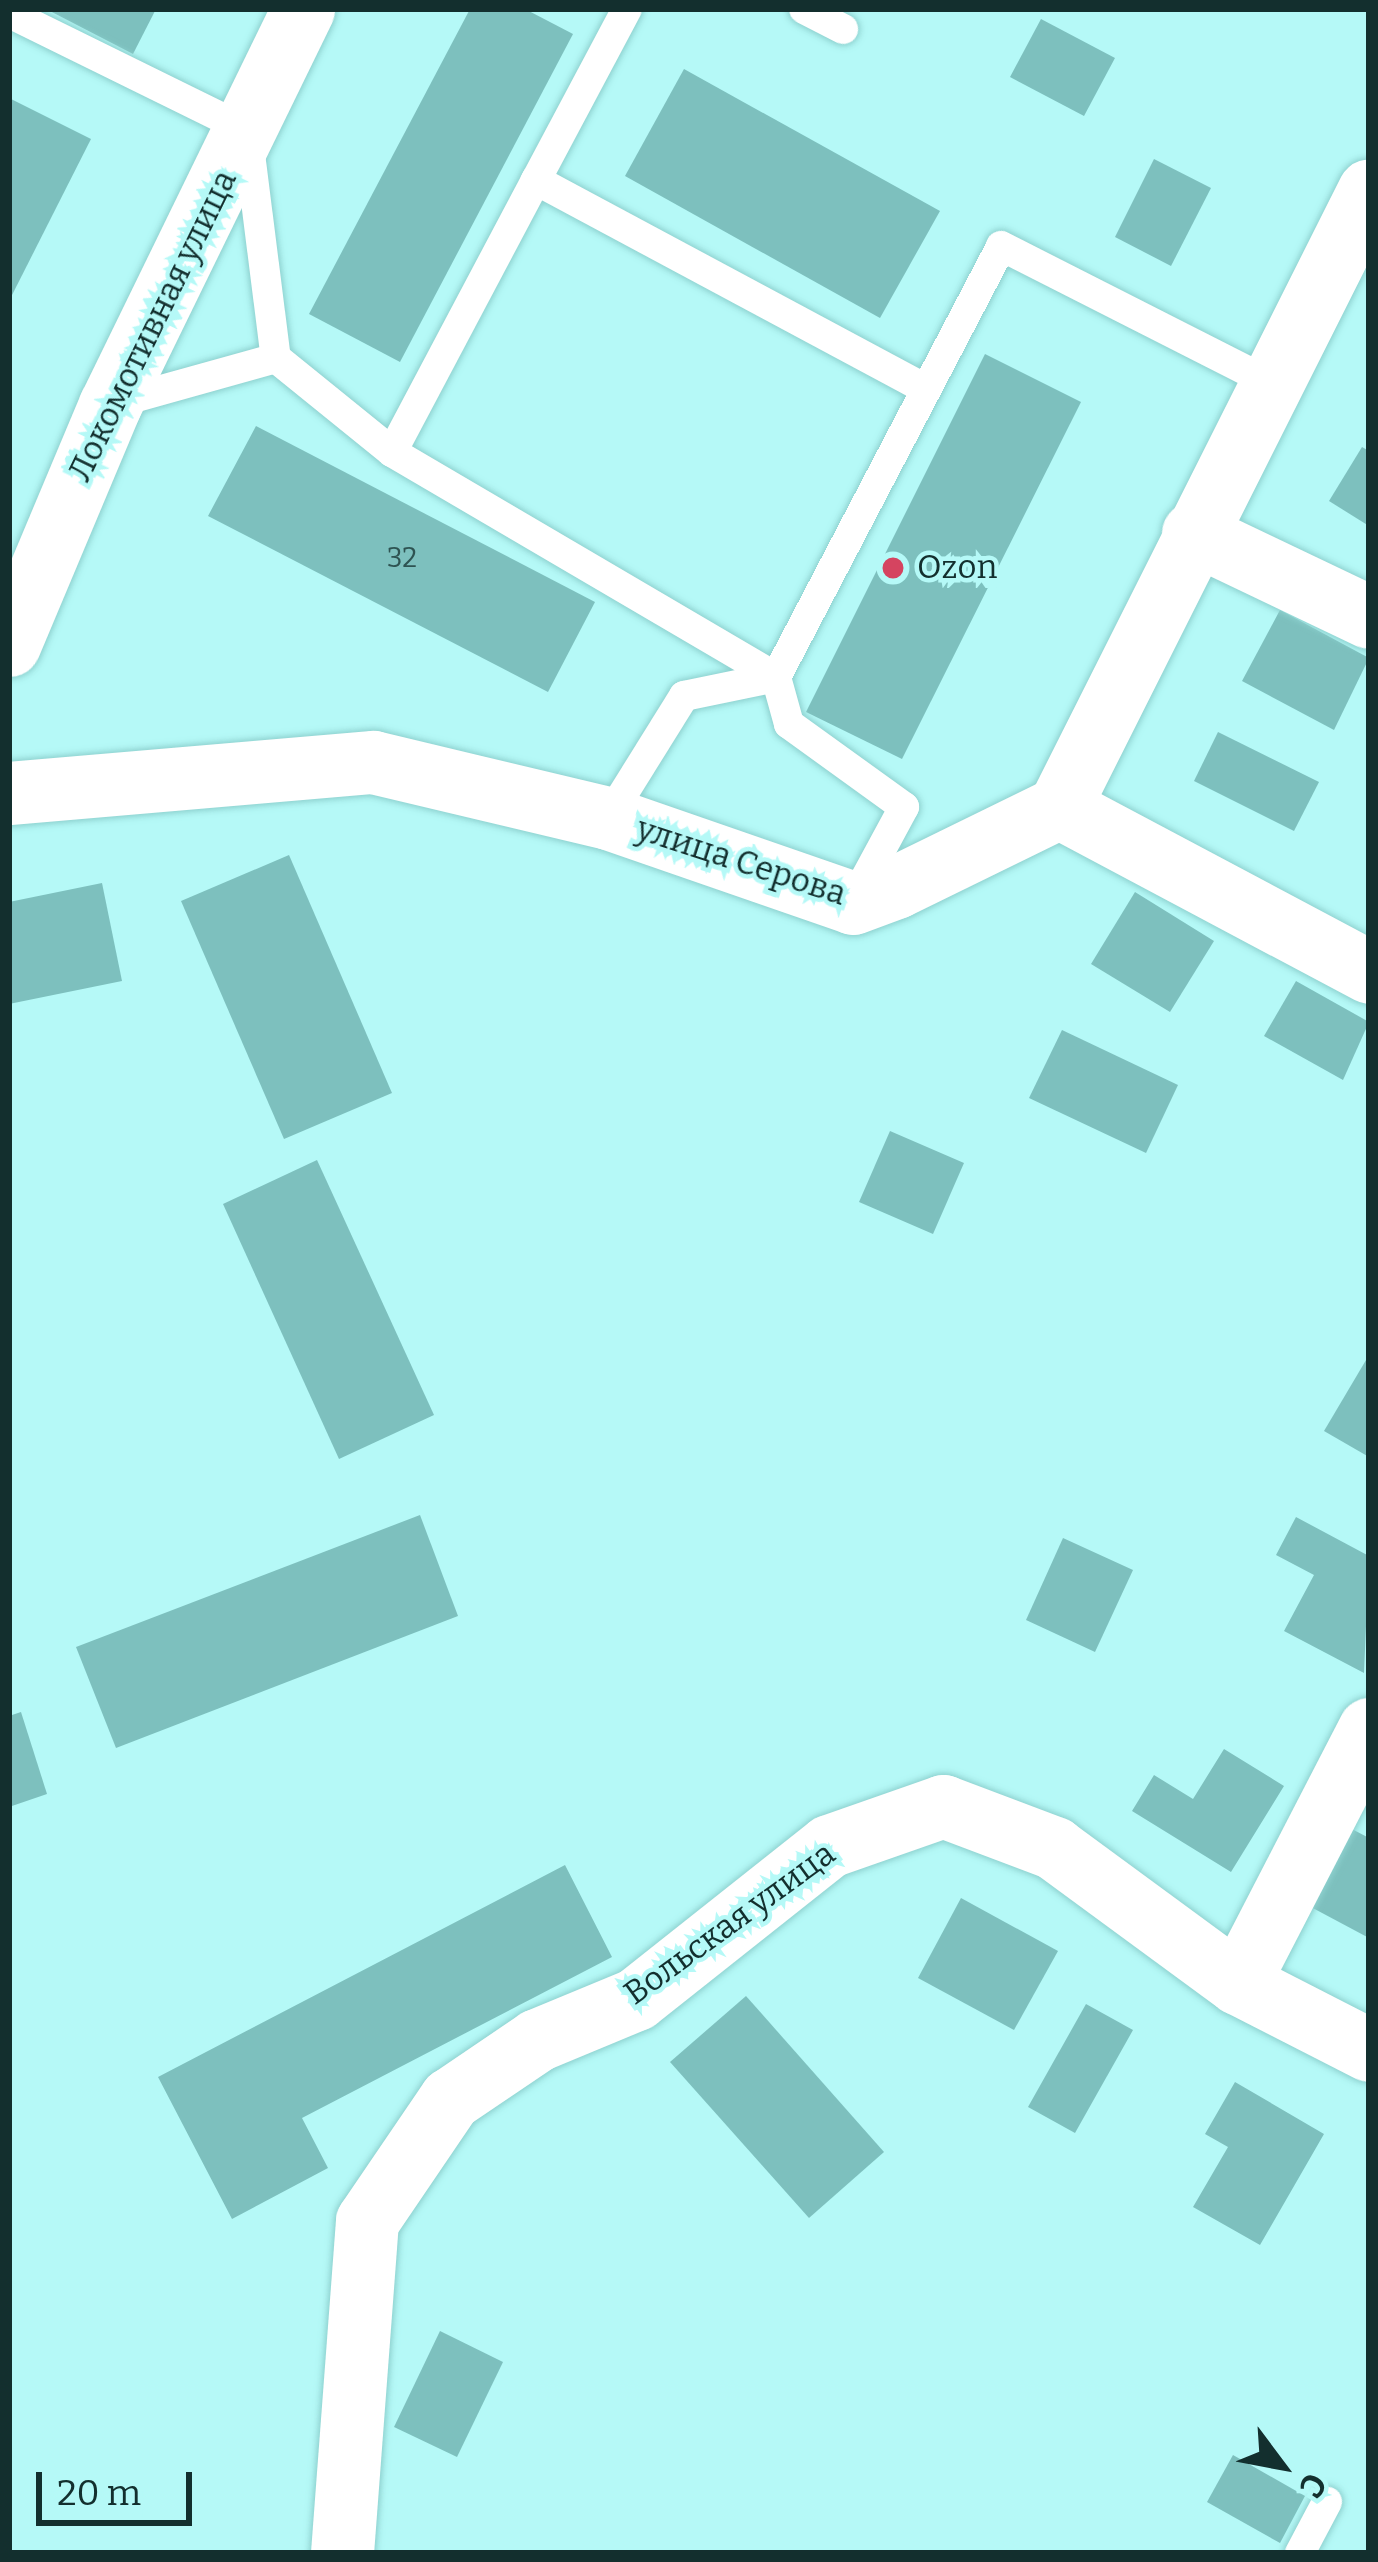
<!DOCTYPE html>
<html>
<head>
<meta charset="utf-8">
<style>
  body { margin:0 }
  #map { position:relative; width:1378px; height:2562px; overflow:hidden; background:#b5f9f7; font-family:Bitter,serif }
  div>[style] { position:absolute }
  .building>* { inset:0; background:#7dc0be }
  .roads { filter:drop-shadow(0 0 3px #8ed1cf) drop-shadow(0 0 3px #8ed1cf) }
  .service>* { height:30px; margin:-15px; padding:0 15px; transform-origin:15px; border-radius:15px; background:#fff }
  .minor>* { height:63px; margin:-31.5px; padding:0 31.5px; transform-origin:31.5px; border-radius:31.5px; background:#fff }
  .dots>* { width:33px; height:33px; translate:-50% -50%; box-sizing:border-box; border:6px solid #b5f9f7; border-radius:50% }
  span { translate:-50% -50%; white-space:nowrap; text-align:center; line-height:1.15; -webkit-text-stroke:9px #b5f9f7; paint-order:stroke }
  .number-label { font-size:27px; color:#2e5352 }
  .number-label span { -webkit-text-stroke-width:0 }
  .street-label { font-size:33px; color:#132f2e }
  .poi-label { font-size:33px; color:#132f2e }
  .left { translate:0 -50%; text-align:left }
  .frame { position:absolute; inset:0; border:12px solid #132f2e; pointer-events:none }
  .north { position:absolute; left:1222px; top:2406px; width:120px; height:120px; -webkit-text-stroke:9px #b5f9f7; paint-order:stroke; rotate:122deg; font-size:33px; font-weight:700; line-height:48px; text-align:center; color:#132f2e }
  .north::after { content:''; display:block; margin:auto; width:42px; height:54px; background:#132f2e; clip-path:polygon(50% 0,100% 100%,50% 72%,0 100%) }
  .scale { position:absolute; left:36px; top:2472px; width:156px; height:54px; box-sizing:border-box; border:6px solid #132f2e; border-top:0; padding-left:15px; font-size:36px; line-height:42px; white-space:nowrap; color:#132f2e; -webkit-text-stroke:9px #b5f9f7; paint-order:stroke }
</style>
</head>
<body>
<div id="map">
  <div class="building">
    <div style="clip-path:polygon(46px 9px,156px 9px,133px 54px)"></div>
    <div style="clip-path:polygon(470px 9px,525px 9px,573px 34px,400px 362px,309px 314px)"></div>
    <div style="clip-path:polygon(1041px 19px,1115px 58px,1084px 116px,1010px 77px)"></div>
    <div style="clip-path:polygon(684px 69px,940px 211px,880px 318px,625px 176px)"></div>
    <div style="clip-path:polygon(9px 98px,91px 139px,9px 301px)"></div>
    <div style="clip-path:polygon(1154px 159px,1211px 188px,1171px 266px,1115px 237px)"></div>
    <div style="clip-path:polygon(985px 354px,1081px 402px,902px 759px,806px 712px)"></div>
    <div style="clip-path:polygon(256px 426px,595px 602px,548px 692px,208px 516px)"></div>
    <div style="clip-path:polygon(1362px 447px,1369px 451px,1369px 526px,1329px 501px)"></div>
    <div style="clip-path:polygon(1280px 610px,1369px 658px,1334px 730px,1242px 681px)"></div>
    <div style="clip-path:polygon(1218px 732px,1319px 782px,1294px 831px,1194px 781px)"></div>
    <div style="clip-path:polygon(289px 855px,392px 1093px,284px 1139px,181px 901px)"></div>
    <div style="clip-path:polygon(102px 883px,122px 981px,9px 1004px,9px 902px)"></div>
    <div style="clip-path:polygon(1135px 892px,1214px 941px,1170px 1012px,1091px 964px)"></div>
    <div style="clip-path:polygon(1296px 981px,1369px 1022px,1343px 1080px,1264px 1036px)"></div>
    <div style="clip-path:polygon(1062px 1030px,1178px 1085px,1146px 1153px,1029px 1098px)"></div>
    <div style="clip-path:polygon(890px 1131px,964px 1163px,933px 1234px,859px 1202px)"></div>
    <div style="clip-path:polygon(317px 1160px,434px 1415px,339px 1459px,223px 1204px)"></div>
    <div style="clip-path:polygon(1369px 1355px,1369px 1457px,1324px 1431px)"></div>
    <div style="clip-path:polygon(420px 1515px,458px 1616px,116px 1748px,76px 1647px)"></div>
    <div style="clip-path:polygon(1296px 1517px,1369px 1556px,1364px 1673px,1284px 1631px,1314px 1575px,1276px 1555px)"></div>
    <div style="clip-path:polygon(1063px 1538px,1133px 1570px,1095px 1652px,1026px 1620px)"></div>
    <div style="clip-path:polygon(21px 1712px,47px 1794px,9px 1807px,9px 1716px)"></div>
    <div style="clip-path:polygon(1224px 1749px,1284px 1786px,1231px 1872px,1132px 1811px,1154px 1775px,1193px 1799px)"></div>
    <div style="clip-path:polygon(1350px 1828px,1369px 1838px,1369px 1938px,1309px 1906px)"></div>
    <div style="clip-path:polygon(565px 1865px,612px 1957px,302px 2118px,328px 2168px,232px 2219px,158px 2077px)"></div>
    <div style="clip-path:polygon(961px 1898px,1058px 1951px,1014px 2030px,918px 1978px)"></div>
    <div style="clip-path:polygon(746px 1996px,884px 2152px,809px 2218px,670px 2062px)"></div>
    <div style="clip-path:polygon(1086px 2004px,1133px 2030px,1075px 2133px,1028px 2107px)"></div>
    <div style="clip-path:polygon(1235px 2082px,1324px 2134px,1260px 2245px,1193px 2207px,1228px 2147px,1205px 2134px)"></div>
    <div style="clip-path:polygon(440px 2331px,503px 2362px,457px 2457px,394px 2427px)"></div>
    <div style="clip-path:polygon(1233px 2455px,1305px 2496px,1280px 2543px,1207px 2502px)"></div>
  </div>
  <div class="roads">
    <div class="service">
      <div style="left:804px;top:9px;width:44px;rotate:27.1deg"></div>
      <div style="left:9px;top:13px;width:265px;rotate:26.2deg"></div>
      <div style="left:247px;top:130px;width:230px;rotate:82.8deg"></div>
      <div style="left:536px;top:180px;width:194px;rotate:-62deg"></div>
      <div style="left:115px;top:403px;width:167px;rotate:-15.6deg"></div>
      <div style="left:276px;top:358px;width:149px;rotate:39deg"></div>
      <div style="left:392px;top:452px;width:445px;rotate:30.4deg"></div>
      <div style="left:776px;top:677px;width:94px;rotate:168.3deg"></div>
      <div style="left:684px;top:696px;width:144px;rotate:121.9deg"></div>
      <div style="left:392px;top:452px;width:308px;rotate:-62.1deg"></div>
      <div style="left:536px;top:180px;width:442px;rotate:28.2deg"></div>
      <div style="left:857px;top:894px;width:99px;rotate:-61.6deg"></div>
      <div style="left:904px;top:807px;width:142px;rotate:-144.2deg"></div>
      <div style="left:789px;top:724px;width:49px;rotate:-105.5deg"></div>
      <div style="left:776px;top:677px;width:486px;rotate:-62.4deg"></div>
      <div style="left:1001px;top:246px;width:309px;rotate:26.9deg"></div>
      <div style="left:1300px;top:2553px;width:58px;rotate:-62.1deg"></div>
    </div>
    <div class="minor">
      <div style="left:1193px;top:533px;width:195px;rotate:25.5deg"></div>
      <div style="left:9px;top:645px;width:260px;rotate:-67.2deg"></div>
      <div style="left:110px;top:405px;width:441px;rotate:-64deg"></div>
      <div style="left:9px;top:793px;width:365px;rotate:-4.9deg"></div>
      <div style="left:373px;top:762px;width:242px;rotate:13.4deg"></div>
      <div style="left:608px;top:818px;width:259px;rotate:19.1deg"></div>
      <div style="left:853px;top:903px;width:46px;rotate:-20.4deg"></div>
      <div style="left:896px;top:887px;width:182px;rotate:-26.1deg"></div>
      <div style="left:1059px;top:807px;width:690px;rotate:-63.32deg"></div>
      <div style="left:1059px;top:807px;width:351px;rotate:28deg"></div>
      <div style="left:1238px;top:1983px;width:286px;rotate:-62.7deg"></div>
      <div style="left:342px;top:2553px;width:333px;rotate:-85.7deg"></div>
      <div style="left:367px;top:2221px;width:148px;rotate:-55.8deg"></div>
      <div style="left:450px;top:2099px;width:105px;rotate:-34.1deg"></div>
      <div style="left:537px;top:2040px;width:107px;rotate:-22.5deg"></div>
      <div style="left:636px;top:1999px;width:246px;rotate:-38.4deg"></div>
      <div style="left:829px;top:1846px;width:121px;rotate:-19.3deg"></div>
      <div style="left:943px;top:1806px;width:119px;rotate:20.7deg"></div>
      <div style="left:1054px;top:1848px;width:228px;rotate:36.3deg"></div>
      <div style="left:1238px;top:1983px;width:147px;rotate:27.1deg"></div>
    </div>
  </div>
  <div class="dots">
    <div style="left:893px;top:568px;background:#d54460"></div>
  </div>
  <div class="number-label">
    <span style="left:402px;top:559px">32</span>
  </div>
  <div class="street-label">
    <span style="left:153px;top:326px;rotate:-64deg">Локомотивная улица</span>
    <span style="left:741px;top:862px;rotate:18deg">улица Серова</span>
    <span style="left:730px;top:1924px;rotate:-36deg">Вольская улица</span>
  </div>
  <div class="poi-label">
    <span class="left" style="left:917px;top:568px">Ozon</span>
  </div>
  <div class="frame"></div>
  <div class="north">С</div>
  <div class="scale">20 m</div>
</div>
</body>
</html>
